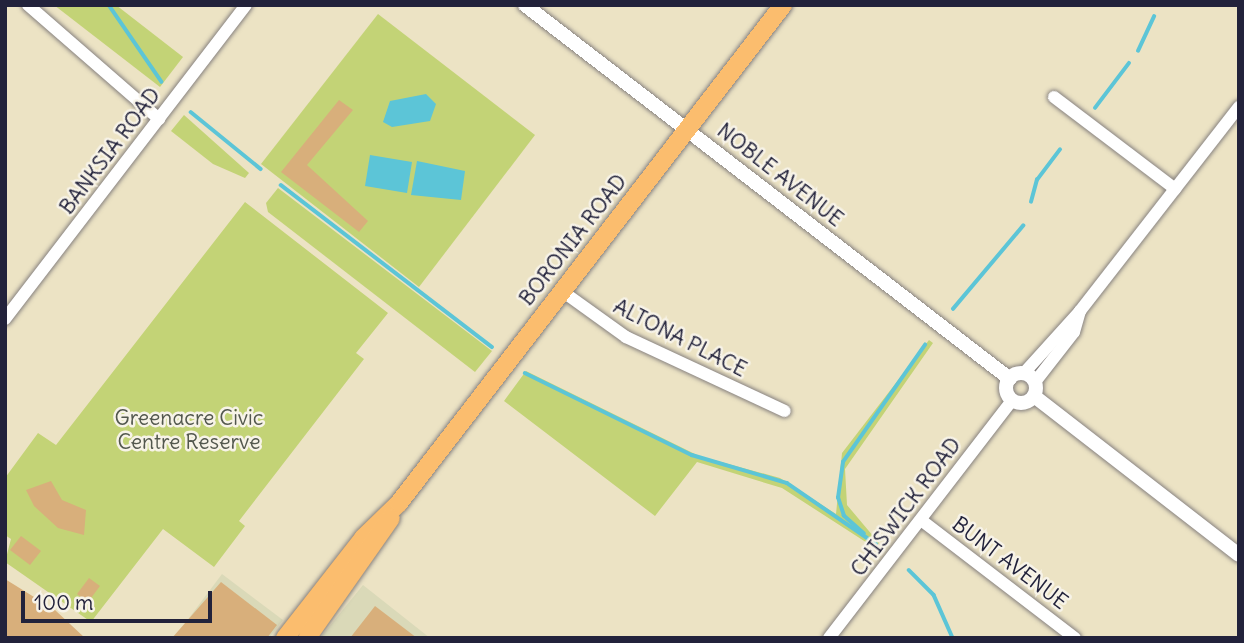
<!DOCTYPE html>
<html>
<head>
<meta charset="utf-8">
<style>
  body { margin:0 }
  #map { position:relative; width:1244px; height:643px; overflow:hidden; background:#ece3c4; font-family:Delius,sans-serif }
  div>[style] { position:absolute }
  .built>* { inset:0; background:#dad9b8 }
  .green>* { inset:0; background:#c3d376 }
  .water>* { inset:0; background:#5cc5d7 }
  .stream>* { height:3.5px; margin:-1.75px; padding:0 1.75px; transform-origin:1.75px; border-radius:1.75px; background:#5cc5d7 }
  .building>* { inset:0; background:#d8af7b }
  .roads { filter:drop-shadow(0 0 2px #878280) drop-shadow(0 0 2px #878280) }
  .minor>* { height:12px; margin:-6px; padding:0 6px; transform-origin:6px; border-radius:6px; background:#fff }
  .tertiary>* { height:14px; margin:-7px; padding:0 7px; transform-origin:7px; border-radius:7px; background:#fff }
  .tertiary>.ring { margin:-7px; padding:0; box-sizing:content-box; background:none; border:14px solid #fff; border-radius:50% }
  .primary>* { height:18px; margin:-9px; padding:0 9px; transform-origin:9px; border-radius:9px; background:#fbbd6e }
  span { translate:-50% -50%; white-space:nowrap; text-align:center; line-height:1.15; -webkit-text-stroke:5px #f7f3e8; paint-order:stroke }
  .street-label { font-size:21px; color:#22223b }
  .park-label { font-size:21px; color:#52574d }
  .frame { position:absolute; inset:0; border:7px solid #22223b; pointer-events:none }
  .scale { position:absolute; left:21px; top:591px; width:191px; height:32px; box-sizing:border-box; border:4px solid #22223b; border-top:0; padding-left:9px; font-size:21px; line-height:24px; white-space:nowrap; color:#22223b; -webkit-text-stroke:5px #f7f3e8; paint-order:stroke }
</style>
</head>
<body>
<div id="map">
  <div class="built">
    <div style="clip-path:polygon(222px 574px,283px 620px,269px 638px,174px 638px)"></div>
    <div style="clip-path:polygon(363px 585px,430px 638px,320px 638px)"></div>
  </div>
  <div class="green">
    <div style="clip-path:polygon(54px 5px,116px 5px,183px 57px,160px 87px)"></div>
    <div style="clip-path:polygon(378px 14px,535px 135px,419px 287px,261px 164px)"></div>
    <div style="clip-path:polygon(184px 115px,249px 173px,245px 178px,213px 164px,171px 131px)"></div>
    <div style="clip-path:polygon(278px 188px,492px 351px,475px 372px,268px 212px,266px 203px)"></div>
    <div style="clip-path:polygon(245px 202px,388px 313px,356px 353px,364px 359px,239px 521px,245px 526px,214px 567px,163px 529px,91px 622px,5px 562px,11px 539px,5px 535px,5px 478px,38px 433px,56px 445px)"></div>
    <div style="clip-path:polygon(929px 340px,933px 343px,845px 469px,847px 505px,879px 543px,875px 548px,782px 488px,697px 462px,655px 516px,504px 401px,526px 371px,699px 456px,780px 478px,836px 514px,842px 453px)"></div>
  </div>
  <div class="water">
    <div style="clip-path:polygon(426px 94px,436px 104px,430px 121px,392px 127px,383px 122px,390px 101px)"></div>
    <div style="clip-path:polygon(370px 155px,412px 162px,407px 193px,365px 186px)"></div>
    <div style="clip-path:polygon(417px 161px,465px 171px,461px 200px,411px 195px)"></div>
  </div>
  <div class="stream">
    <div style="left:109px;top:5px;width:93px;rotate:55.5deg"></div>
    <div style="left:1138px;top:51px;width:38px;rotate:-65deg"></div>
    <div style="left:1095px;top:108px;width:56px;rotate:-52.9deg"></div>
    <div style="left:191px;top:112px;width:90px;rotate:39.2deg"></div>
    <div style="left:281px;top:185px;width:266px;rotate:37.5deg"></div>
    <div style="left:1031px;top:202px;width:23px;rotate:-75deg"></div>
    <div style="left:1037px;top:180px;width:38px;rotate:-53deg"></div>
    <div style="left:953px;top:309px;width:109px;rotate:-49.9deg"></div>
    <div style="left:525px;top:373px;width:186px;rotate:26.2deg"></div>
    <div style="left:692px;top:455px;width:99px;rotate:16.4deg"></div>
    <div style="left:787px;top:483px;width:108px;rotate:34.4deg"></div>
    <div style="left:864px;top:534px;width:27px;rotate:-138deg"></div>
    <div style="left:844px;top:516px;width:19px;rotate:-108deg"></div>
    <div style="left:838px;top:498px;width:36px;rotate:-82deg"></div>
    <div style="left:843px;top:462px;width:143px;rotate:-55deg"></div>
    <div style="left:909px;top:570px;width:35px;rotate:45deg"></div>
    <div style="left:934px;top:595px;width:47px;rotate:66.2deg"></div>
  </div>
  <div class="building">
    <div style="clip-path:polygon(339px 100px,353px 110px,307px 165px,368px 221px,359px 232px,281px 172px)"></div>
    <div style="clip-path:polygon(51px 481px,62px 500px,86px 510px,84px 535px,58px 528px,34px 506px,26px 490px)"></div>
    <div style="clip-path:polygon(21px 536px,41px 551px,30px 565px,10px 550px)"></div>
    <div style="clip-path:polygon(89px 578px,100px 586px,88px 602px,77px 594px)"></div>
    <div style="clip-path:polygon(5px 579px,55px 610px,85px 638px,5px 638px)"></div>
    <div style="clip-path:polygon(221px 582px,277px 625px,267px 638px,172px 638px)"></div>
    <div style="clip-path:polygon(375px 606px,417px 638px,350px 638px)"></div>
  </div>
  <div class="roads">
    <div class="minor">
      <div style="left:28px;top:5px;width:174px;rotate:41deg"></div>
      <div style="left:1054px;top:97px;width:152px;rotate:37.2deg"></div>
      <div style="left:562px;top:291px;width:79px;rotate:35.7deg"></div>
      <div style="left:626px;top:337px;width:175px;rotate:25deg"></div>
      <div style="left:5px;top:319px;width:396px;rotate:-52.5deg"></div>
      <div style="left:1024px;top:373px;width:84px;rotate:-47.9deg"></div>
      <div style="left:1035px;top:382px;width:63px;rotate:-52deg"></div>
      <div style="left:1074px;top:332px;width:22px;rotate:-74deg"></div>
      <div style="left:1080px;top:311px;width:259px;rotate:-52.1deg"></div>
      <div style="left:921px;top:520px;width:194px;rotate:37.5deg"></div>
      <div style="left:829px;top:638px;width:300px;rotate:-52.4deg"></div>
    </div>
    <div class="tertiary">
      <div style="left:525px;top:5px;width:612px;rotate:37.64deg"></div>
      <div class="ring" style="left:1006px;top:373px;width:16px;height:16px"></div>
      <div style="left:1034px;top:396px;width:259px;rotate:37.8deg"></div>
    </div>
    <div class="primary">
      <div style="left:285px;top:638px;width:127px;rotate:-52deg"></div>
      <div style="left:363px;top:538px;width:50px;rotate:-44.2deg"></div>
      <div style="left:399px;top:503px;width:629px;rotate:-52.36deg"></div>
      <div style="left:307px;top:638px;width:146px;rotate:-55deg"></div>
    </div>
  </div>
  <div class="street-label">
    <span style="left:110px;top:151px;rotate:-53deg">BANKSIA ROAD</span>
    <span style="left:780px;top:175px;rotate:38deg">NOBLE AVENUE</span>
    <span style="left:573px;top:240px;rotate:-52deg">BORONIA ROAD</span>
    <span style="left:680px;top:338px;rotate:27deg">ALTONA PLACE</span>
    <span style="left:906px;top:507px;rotate:-53deg">CHISWICK ROAD</span>
    <span style="left:1010px;top:563px;rotate:37deg">BUNT AVENUE</span>
  </div>
  <div class="park-label">
    <span style="left:189px;top:430px">Greenacre Civic<br>Centre Reserve</span>
  </div>
  <div class="frame"></div>
  <div class="scale">100 m</div>
</div>
</body>
</html>
